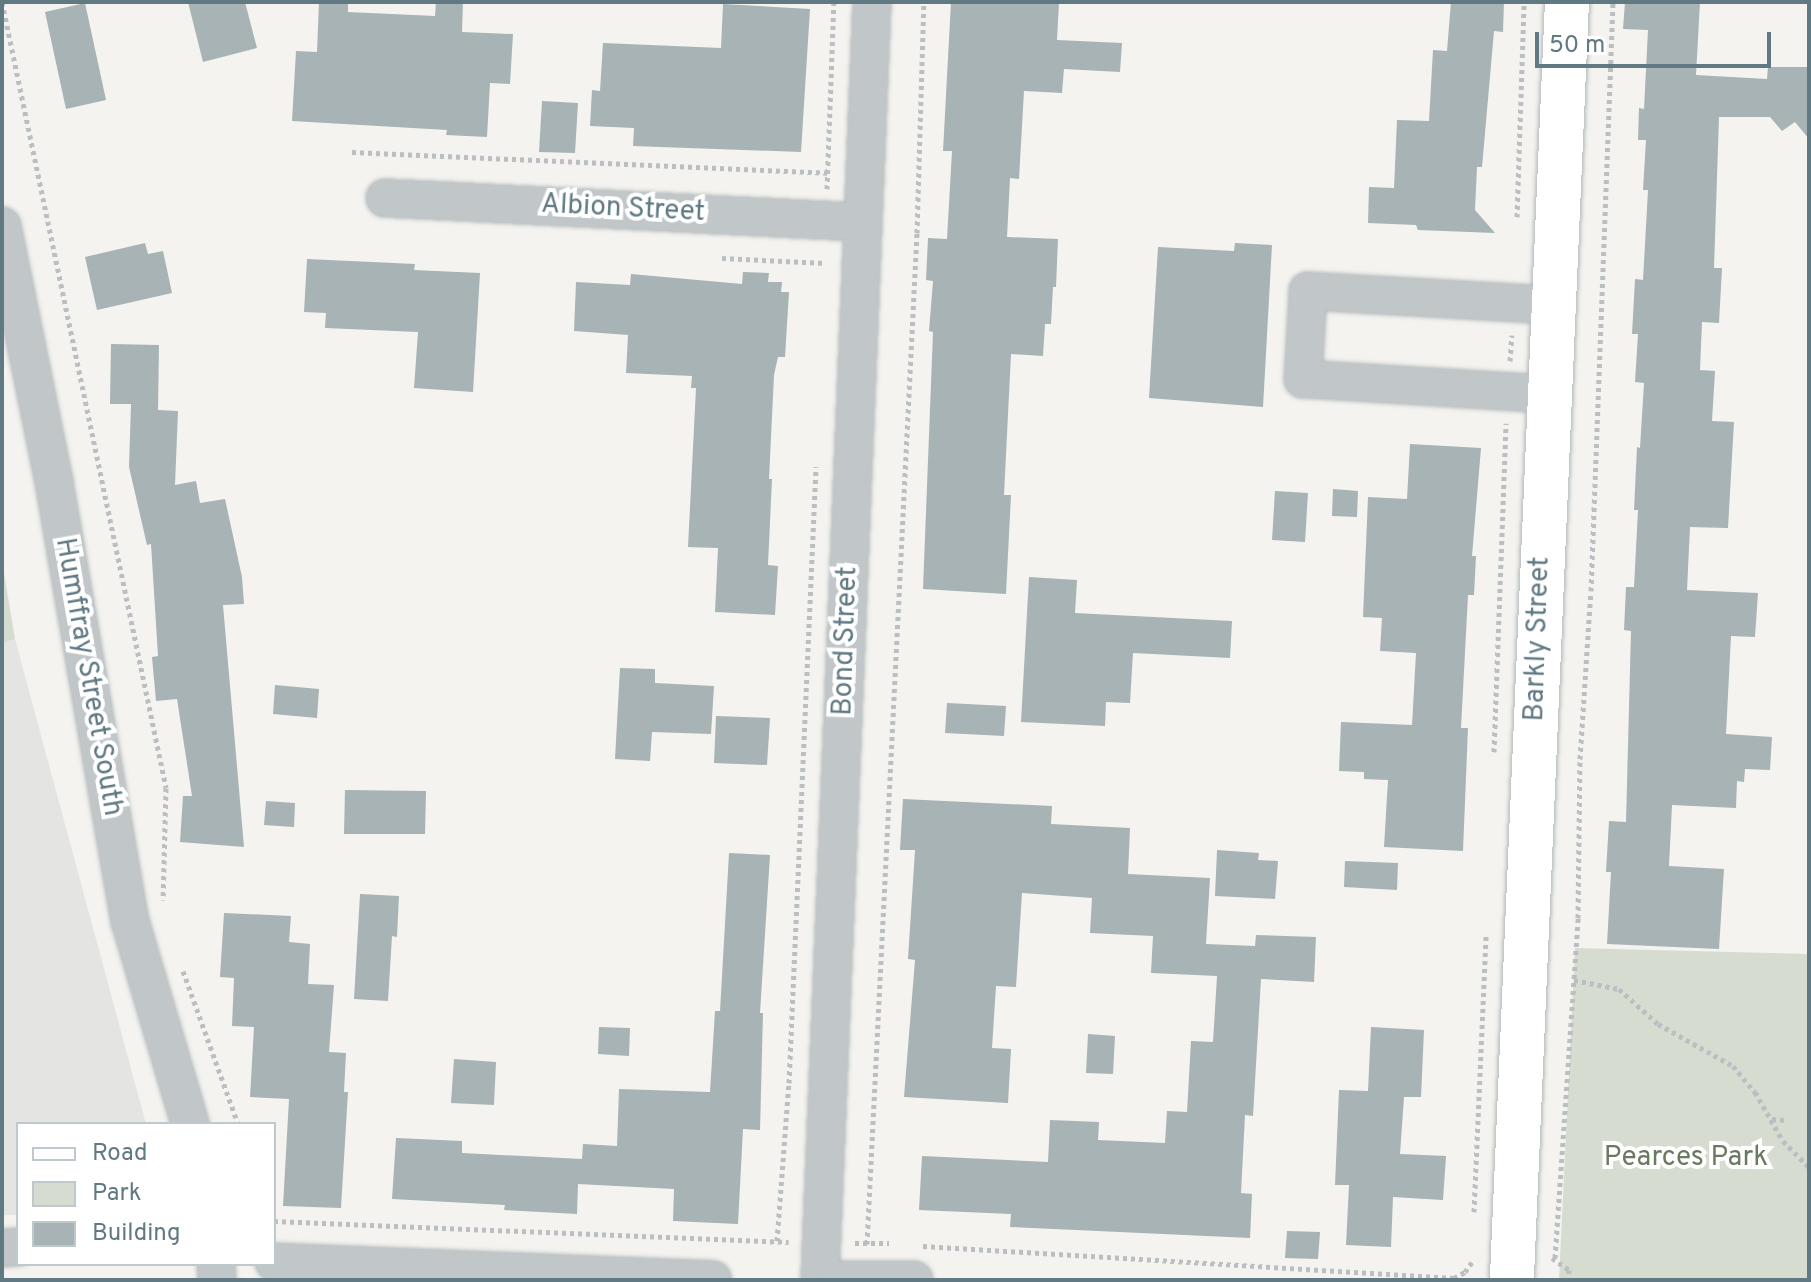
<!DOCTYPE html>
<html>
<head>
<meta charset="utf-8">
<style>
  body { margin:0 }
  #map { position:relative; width:1811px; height:1282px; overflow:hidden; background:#f4f3ef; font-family:Overpass,sans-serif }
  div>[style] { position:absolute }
  .built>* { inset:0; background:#e4e5e3 }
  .green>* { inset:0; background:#d6dcd0 }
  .building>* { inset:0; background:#a7b3b5 }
  .path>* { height:5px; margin-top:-2.5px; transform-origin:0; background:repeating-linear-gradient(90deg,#bcbfc1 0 4px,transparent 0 8px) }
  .roads { filter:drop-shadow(0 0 2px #b1b8ba) drop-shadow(0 0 2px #b1b8ba) }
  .minor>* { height:36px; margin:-18px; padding:0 18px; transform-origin:18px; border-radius:18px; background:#c1c6c8 }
  .major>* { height:44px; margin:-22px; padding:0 22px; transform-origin:22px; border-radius:22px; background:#fff }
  span { translate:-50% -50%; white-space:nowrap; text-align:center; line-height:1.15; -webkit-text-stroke:8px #fff; paint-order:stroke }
  .street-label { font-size:28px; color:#607983 }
  .park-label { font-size:28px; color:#697a5f }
  .frame { position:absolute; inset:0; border:4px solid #607983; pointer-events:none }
  .legend { position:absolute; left:16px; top:1122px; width:260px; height:144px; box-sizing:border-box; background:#fff; border:2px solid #bfc9cd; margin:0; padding:10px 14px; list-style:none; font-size:24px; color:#607983 }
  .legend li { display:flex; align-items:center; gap:16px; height:40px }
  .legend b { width:40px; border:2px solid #bfc9cd }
  .scale { position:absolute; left:1535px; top:32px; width:236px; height:36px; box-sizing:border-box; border:4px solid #607983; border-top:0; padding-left:10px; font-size:24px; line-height:28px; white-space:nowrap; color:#607983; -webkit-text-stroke:6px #fff; paint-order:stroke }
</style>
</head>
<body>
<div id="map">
  <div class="built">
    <div style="clip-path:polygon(15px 639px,146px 1124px,18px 1124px,18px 1215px,2px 1215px,2px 643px)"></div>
  </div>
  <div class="green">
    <div style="clip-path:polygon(2px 561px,15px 639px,2px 643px)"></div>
    <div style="clip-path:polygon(1575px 948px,1809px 954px,1809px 1280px,1559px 1280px)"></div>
  </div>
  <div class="building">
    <div style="clip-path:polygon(188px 2px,245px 2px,257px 48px,203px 62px)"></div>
    <div style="clip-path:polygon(319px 2px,348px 2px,348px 12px,435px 16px,436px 2px,463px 2px,462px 32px,513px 34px,510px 84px,490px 83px,487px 137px,446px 135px,447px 130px,292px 121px,296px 51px,317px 52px)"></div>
    <div style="clip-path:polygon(951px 2px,1059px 2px,1057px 40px,1122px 43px,1120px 72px,1064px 69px,1062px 93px,1024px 91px,1019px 179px,1010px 178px,1007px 237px,1058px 239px,1056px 287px,1053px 287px,1051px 324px,1045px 324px,1043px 356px,1011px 354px,1004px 495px,1011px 495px,1006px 594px,923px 589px,933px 332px,929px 331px,933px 281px,926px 280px,928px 238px,947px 239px,952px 151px,943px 151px)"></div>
    <div style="clip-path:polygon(1451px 2px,1504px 2px,1503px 32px,1494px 31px,1482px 167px,1477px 167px,1475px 210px,1495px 233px,1418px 230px,1416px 225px,1368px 223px,1369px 187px,1394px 188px,1397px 120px,1429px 121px,1433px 50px,1447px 51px)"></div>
    <div style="clip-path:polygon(1625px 2px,1700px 2px,1696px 75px,1767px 79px,1768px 67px,1809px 67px,1809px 139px,1795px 122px,1782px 131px,1770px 117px,1719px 117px,1714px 268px,1722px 268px,1719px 323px,1702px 322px,1700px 370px,1715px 371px,1712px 421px,1734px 422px,1728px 528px,1690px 527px,1687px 590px,1758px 593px,1755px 637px,1731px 636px,1726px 734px,1772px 737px,1770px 770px,1745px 769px,1744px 782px,1737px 781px,1736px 808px,1672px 805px,1669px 866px,1724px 869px,1719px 949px,1607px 944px,1611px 872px,1606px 872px,1609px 821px,1626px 822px,1631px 631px,1624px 630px,1626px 587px,1634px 587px,1638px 510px,1634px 510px,1637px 447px,1640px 448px,1644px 383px,1635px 382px,1638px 334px,1632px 334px,1635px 279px,1643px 280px,1648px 190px,1643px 190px,1646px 140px,1638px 140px,1639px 108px,1644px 109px,1648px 30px,1623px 29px)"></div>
    <div style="clip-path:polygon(85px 3px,106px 100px,66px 109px,45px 12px)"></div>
    <div style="clip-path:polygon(723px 4px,810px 9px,801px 152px,633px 146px,634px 128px,590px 126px,592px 90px,600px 91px,603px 43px,721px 48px)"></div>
    <div style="clip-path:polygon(542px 101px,578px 103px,575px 153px,539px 152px)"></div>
    <div style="clip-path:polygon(145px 243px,148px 254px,163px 251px,172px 293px,97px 310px,85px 257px)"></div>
    <div style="clip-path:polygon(1235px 243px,1272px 245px,1263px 407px,1149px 398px,1158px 247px,1234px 251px)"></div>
    <div style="clip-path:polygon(307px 259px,415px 264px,414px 270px,480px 273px,473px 392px,414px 388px,418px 332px,325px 328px,326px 313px,304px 312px)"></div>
    <div style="clip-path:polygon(743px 272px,769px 273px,768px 282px,782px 282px,781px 292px,789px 292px,785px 357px,778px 357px,774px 375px,769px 479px,772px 479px,768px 565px,778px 566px,775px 615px,715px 612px,718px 548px,688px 547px,696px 388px,691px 388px,692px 376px,626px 373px,628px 335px,574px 331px,576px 282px,630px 285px,631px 274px,742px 284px)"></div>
    <div style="clip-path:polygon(111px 344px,159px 345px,158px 410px,178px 411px,175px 485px,196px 481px,200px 503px,225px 499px,242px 577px,244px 604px,223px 605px,244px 847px,180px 842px,183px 796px,192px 796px,177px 699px,156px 701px,152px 657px,158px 656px,151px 544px,147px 545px,129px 467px,131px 404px,110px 404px)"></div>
    <div style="clip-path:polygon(1410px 444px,1481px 448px,1472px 556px,1476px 556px,1474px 595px,1468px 595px,1461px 728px,1468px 728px,1463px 851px,1384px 847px,1388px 780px,1364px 779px,1364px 772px,1339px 771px,1341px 722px,1412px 725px,1416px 653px,1380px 651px,1382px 618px,1363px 617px,1368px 497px,1407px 499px)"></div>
    <div style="clip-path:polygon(1333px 489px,1358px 491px,1357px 517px,1332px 516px)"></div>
    <div style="clip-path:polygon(1275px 491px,1308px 493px,1305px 542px,1272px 540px)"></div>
    <div style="clip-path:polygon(1029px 577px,1077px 580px,1075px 613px,1232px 621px,1230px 658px,1133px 653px,1130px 703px,1106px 702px,1105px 726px,1021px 722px)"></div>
    <div style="clip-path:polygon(620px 668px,655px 669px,655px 683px,714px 686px,711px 734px,652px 732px,650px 761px,615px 759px)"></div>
    <div style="clip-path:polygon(275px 685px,319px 689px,317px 718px,273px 714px)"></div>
    <div style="clip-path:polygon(947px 703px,1006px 706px,1004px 736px,945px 733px)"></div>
    <div style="clip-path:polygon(716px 716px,770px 718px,767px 765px,714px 763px)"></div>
    <div style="clip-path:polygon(345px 790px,426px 791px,425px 834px,344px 834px)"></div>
    <div style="clip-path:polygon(903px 799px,1052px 806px,1051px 824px,1130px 828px,1128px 874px,1210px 878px,1206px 944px,1255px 946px,1256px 935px,1316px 937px,1314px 982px,1261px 979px,1253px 1116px,1245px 1115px,1241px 1193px,1252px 1194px,1250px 1238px,1010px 1227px,1011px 1214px,919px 1210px,922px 1156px,1048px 1162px,1050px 1120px,1099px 1122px,1098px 1140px,1165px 1143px,1167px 1111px,1187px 1112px,1191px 1041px,1213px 1042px,1217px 976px,1151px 973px,1153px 936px,1090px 933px,1092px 898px,1022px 893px,1016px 987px,996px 986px,992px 1048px,1011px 1049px,1008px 1103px,904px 1097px,915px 960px,908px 959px,915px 850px,900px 850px)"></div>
    <div style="clip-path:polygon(266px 801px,295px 803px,294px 827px,264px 825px)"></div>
    <div style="clip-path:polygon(1217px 850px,1259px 853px,1258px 860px,1278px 861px,1275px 899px,1215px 896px)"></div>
    <div style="clip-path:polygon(729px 853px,770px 855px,760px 1013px,763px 1013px,760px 1130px,743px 1129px,738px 1224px,673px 1221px,674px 1189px,578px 1184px,577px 1214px,504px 1210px,505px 1205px,392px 1199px,396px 1138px,462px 1141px,462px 1153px,582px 1159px,583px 1144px,617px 1146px,619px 1089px,710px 1092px,715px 1011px,720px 1011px)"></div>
    <div style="clip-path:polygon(1345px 861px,1398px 863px,1397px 890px,1344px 887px)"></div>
    <div style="clip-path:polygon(360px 894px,399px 896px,397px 937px,392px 936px,388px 1001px,354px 999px)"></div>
    <div style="clip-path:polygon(224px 913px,291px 916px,289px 942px,310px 944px,308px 984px,334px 985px,329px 1052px,346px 1053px,344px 1092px,348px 1092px,341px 1208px,283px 1206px,289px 1099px,250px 1097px,254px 1027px,232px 1026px,234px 978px,220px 977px)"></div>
    <div style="clip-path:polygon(599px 1027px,630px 1028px,629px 1056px,598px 1054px)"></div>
    <div style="clip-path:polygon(1371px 1027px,1424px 1030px,1421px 1097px,1404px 1097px,1400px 1154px,1446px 1156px,1443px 1200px,1393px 1197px,1391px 1247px,1346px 1245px,1349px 1185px,1335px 1185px,1339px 1090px,1368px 1091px)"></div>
    <div style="clip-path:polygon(1088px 1034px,1115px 1036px,1113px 1074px,1086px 1073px)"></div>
    <div style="clip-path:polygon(454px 1059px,496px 1062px,494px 1105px,451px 1103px)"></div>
    <div style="clip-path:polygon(1287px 1231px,1320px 1232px,1318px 1259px,1285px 1258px)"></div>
  </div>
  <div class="path">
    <div style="left:2px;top:2px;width:803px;rotate:78.21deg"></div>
    <div style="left:166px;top:788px;width:112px;rotate:91.5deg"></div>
    <div style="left:352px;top:152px;width:476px;rotate:2.5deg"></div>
    <div style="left:827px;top:189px;width:187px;rotate:-87.9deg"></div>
    <div style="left:1517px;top:217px;width:215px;rotate:-88.1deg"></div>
    <div style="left:722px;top:258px;width:104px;rotate:2.8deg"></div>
    <div style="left:1510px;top:361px;width:26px;rotate:-86deg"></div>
    <div style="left:1494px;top:752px;width:329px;rotate:-87.9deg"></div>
    <div style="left:183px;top:971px;width:163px;rotate:70.2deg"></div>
    <div style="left:1574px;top:980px;width:46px;rotate:11.3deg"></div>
    <div style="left:1619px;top:989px;width:52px;rotate:41.9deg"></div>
    <div style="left:1658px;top:1024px;width:86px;rotate:29.2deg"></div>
    <div style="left:1733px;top:1066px;width:34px;rotate:50deg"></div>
    <div style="left:1755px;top:1092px;width:56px;rotate:60.3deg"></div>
    <div style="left:1783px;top:1141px;width:37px;rotate:45deg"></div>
    <div style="left:1772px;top:1119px;width:12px;rotate:5deg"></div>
    <div style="left:1474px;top:1212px;width:278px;rotate:-87.5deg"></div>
    <div style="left:274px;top:1221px;width:515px;rotate:2.34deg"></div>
    <div style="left:777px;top:1241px;width:158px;rotate:-85.7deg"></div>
    <div style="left:789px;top:1083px;width:617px;rotate:-87.49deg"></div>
    <div style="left:855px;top:1243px;width:34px"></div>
    <div style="left:867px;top:1244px;width:1012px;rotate:-87.17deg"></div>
    <div style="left:917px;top:233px;width:231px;rotate:-88.3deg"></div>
    <div style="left:923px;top:1246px;width:532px;rotate:3.45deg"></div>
    <div style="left:1454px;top:1278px;width:13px;rotate:-29deg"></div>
    <div style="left:1465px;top:1272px;width:12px;rotate:-55deg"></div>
    <div style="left:1552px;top:1258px;width:21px;rotate:35deg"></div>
    <div style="left:1569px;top:1270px;width:10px;rotate:90deg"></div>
    <div style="left:1555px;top:1258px;width:341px;rotate:-86.1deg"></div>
    <div style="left:1578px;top:918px;width:159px;rotate:-89.3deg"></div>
    <div style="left:1580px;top:759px;width:168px;rotate:-86.3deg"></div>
    <div style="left:1591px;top:591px;width:589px;rotate:-87.86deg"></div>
  </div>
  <div class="roads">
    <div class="minor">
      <div style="left:385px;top:198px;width:478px;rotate:2.9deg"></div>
      <div style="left:2px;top:226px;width:261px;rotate:78.5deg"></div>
      <div style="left:54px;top:482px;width:446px;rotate:80.2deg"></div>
      <div style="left:130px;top:921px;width:212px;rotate:73.5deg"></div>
      <div style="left:1549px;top:394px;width:246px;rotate:-176.5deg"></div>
      <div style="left:1303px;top:379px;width:88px;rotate:-86.7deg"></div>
      <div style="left:1308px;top:291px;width:245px;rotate:3.3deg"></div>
      <div style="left:2px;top:1248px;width:16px;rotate:-4deg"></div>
      <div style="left:274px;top:1262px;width:439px;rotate:2.3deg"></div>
      <div style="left:216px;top:1264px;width:16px;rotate:86deg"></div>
      <div style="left:820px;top:1280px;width:1279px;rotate:-87.67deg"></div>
      <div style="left:836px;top:1280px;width:78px"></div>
    </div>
    <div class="major">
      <div style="left:1512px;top:1276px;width:1275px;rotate:-87.53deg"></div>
    </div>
  </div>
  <div class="street-label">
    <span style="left:623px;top:209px;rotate:3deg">Albion Street</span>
    <span style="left:1538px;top:639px;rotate:-88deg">Barkly Street</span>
    <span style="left:846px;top:641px;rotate:-88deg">Bond Street</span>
    <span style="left:88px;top:677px;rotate:80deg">Humffray Street South</span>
  </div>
  <div class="park-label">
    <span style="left:1686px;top:1158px">Pearces Park</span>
  </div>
  <div class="frame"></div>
  <ul class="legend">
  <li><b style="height:10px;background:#fff"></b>Road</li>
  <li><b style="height:22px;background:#d6dcd0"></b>Park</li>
  <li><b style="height:22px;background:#a7b3b5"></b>Building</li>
  </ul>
  <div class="scale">50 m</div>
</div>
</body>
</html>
